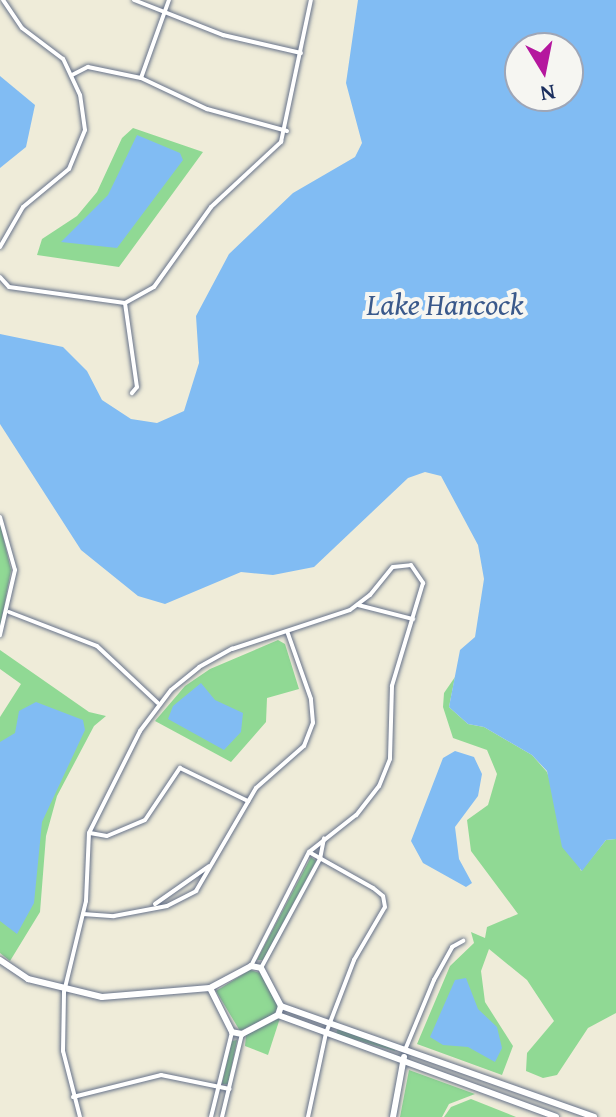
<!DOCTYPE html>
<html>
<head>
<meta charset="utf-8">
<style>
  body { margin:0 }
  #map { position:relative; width:616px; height:1117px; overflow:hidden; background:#efecd9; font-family:"Gentium Book Plus",serif }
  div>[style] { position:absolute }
  .green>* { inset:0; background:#90d994 }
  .water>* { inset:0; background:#81bcf3 }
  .roads { filter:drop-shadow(0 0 2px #657189) drop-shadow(0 0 2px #657189) }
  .minor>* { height:4px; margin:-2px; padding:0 2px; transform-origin:2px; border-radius:2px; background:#fff }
  .tertiary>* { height:6px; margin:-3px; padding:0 3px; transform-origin:3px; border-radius:3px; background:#fff }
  span { translate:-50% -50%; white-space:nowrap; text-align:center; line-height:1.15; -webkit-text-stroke:8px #f6f6f2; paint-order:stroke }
  .water-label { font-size:30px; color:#3a598b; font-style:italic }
  .north { position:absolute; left:504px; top:32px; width:80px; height:80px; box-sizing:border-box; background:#f6f6f2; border:2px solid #9ea6b7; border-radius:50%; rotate:170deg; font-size:22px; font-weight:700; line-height:32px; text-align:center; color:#1b2f5e }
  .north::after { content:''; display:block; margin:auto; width:28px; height:36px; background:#b5179e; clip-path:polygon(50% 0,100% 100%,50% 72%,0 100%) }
</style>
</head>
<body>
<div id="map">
  <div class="green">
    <div style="clip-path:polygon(133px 128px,203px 152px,119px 267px,37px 255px,42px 239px,77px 216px,97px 192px,122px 138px)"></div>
    <div style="clip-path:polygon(0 524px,11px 570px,0 628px)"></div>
    <div style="clip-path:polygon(278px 640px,285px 644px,299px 689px,267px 698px,266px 722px,231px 762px,155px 721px,185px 686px,210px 669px)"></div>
    <div style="clip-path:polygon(0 650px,89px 712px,106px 716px,94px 726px,57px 796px,46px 836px,40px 912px,10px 961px,0 953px,0 717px,21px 684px,0 669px)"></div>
    <div style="clip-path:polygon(455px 677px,449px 707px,468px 724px,484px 727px,532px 755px,547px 772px,581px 871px,606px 840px,616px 839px,616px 1013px,588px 1028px,557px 1075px,543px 1078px,526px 1071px,527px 1053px,554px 1021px,527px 980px,489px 949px,481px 971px,485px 1002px,513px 1046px,502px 1075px,417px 1044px,450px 966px,474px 943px,471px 932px,485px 938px,487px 927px,518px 914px,471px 851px,467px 820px,488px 805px,497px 774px,487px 750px,453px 738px,443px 707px,444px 693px)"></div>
    <div style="clip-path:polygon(311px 857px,316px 861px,263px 960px,257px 960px)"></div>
    <div style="clip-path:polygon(250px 970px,260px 973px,278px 1007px,274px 1014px,240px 1031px,216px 991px)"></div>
    <div style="clip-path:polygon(280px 1018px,268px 1055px,245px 1046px,246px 1035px)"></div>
    <div style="clip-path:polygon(338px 1028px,395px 1049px,395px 1051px,336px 1034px)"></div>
    <div style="clip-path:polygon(237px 1040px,228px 1084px,222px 1084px,232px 1041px)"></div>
    <div style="clip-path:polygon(409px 1070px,475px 1094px,449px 1104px,442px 1117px,400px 1117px)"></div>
    <div style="clip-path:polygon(471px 1099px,516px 1117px,444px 1117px,451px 1107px)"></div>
  </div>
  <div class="water">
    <div style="clip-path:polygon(evenodd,358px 0,616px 0,616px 839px,606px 840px,582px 871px,562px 847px,547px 771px,532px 755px,484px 727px,468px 724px,449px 707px,460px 650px,475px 637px,484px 579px,478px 545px,441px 476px,425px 472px,408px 478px,314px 567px,273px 575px,241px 572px,165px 604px,138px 596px,81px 550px,0 424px,0 334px,63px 347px,87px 371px,102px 400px,131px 419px,157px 423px,184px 411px,199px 363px,196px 316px,229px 254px,293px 193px,355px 157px,362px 143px,346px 83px,358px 0,520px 48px,568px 48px,568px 96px,520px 96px,520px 48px)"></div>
    <div style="clip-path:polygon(0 76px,35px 105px,26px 147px,0 168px)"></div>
    <div style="clip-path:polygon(137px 135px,180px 153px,183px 160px,117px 248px,61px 242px,108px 195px)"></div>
    <div style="clip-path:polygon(201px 683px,215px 700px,243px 713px,241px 732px,224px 750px,168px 719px,173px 706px)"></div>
    <div style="clip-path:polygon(36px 702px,83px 720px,85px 730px,42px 822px,34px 903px,17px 934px,0 921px,0 742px,15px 733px,19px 711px)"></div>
    <div style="clip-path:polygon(455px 751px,474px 757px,482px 774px,478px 796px,455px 827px,459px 859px,472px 883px,466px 887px,423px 863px,411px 841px,443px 758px)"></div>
    <div style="clip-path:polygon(466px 978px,478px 1009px,497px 1027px,502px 1048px,495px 1062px,468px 1047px,443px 1045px,430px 1037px,455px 980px)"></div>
  </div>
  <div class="roads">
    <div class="minor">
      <div style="left:134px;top:0;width:96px;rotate:21.5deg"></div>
      <div style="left:223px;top:35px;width:80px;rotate:13deg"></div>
      <div style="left:72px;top:75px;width:18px;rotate:-27deg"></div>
      <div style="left:88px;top:67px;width:54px;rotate:11.7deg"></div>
      <div style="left:141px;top:78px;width:73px;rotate:25.2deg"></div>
      <div style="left:207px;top:109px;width:83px;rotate:15.4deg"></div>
      <div style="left:141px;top:78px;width:83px;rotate:-70.3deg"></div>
      <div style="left:0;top:247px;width:46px;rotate:-60.1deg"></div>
      <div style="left:23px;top:207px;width:60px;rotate:-39.6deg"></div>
      <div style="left:69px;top:169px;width:42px;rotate:-67.7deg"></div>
      <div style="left:85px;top:130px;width:35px;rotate:-98deg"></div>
      <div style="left:80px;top:95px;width:40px;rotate:-115deg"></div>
      <div style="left:63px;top:59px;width:51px;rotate:-142.9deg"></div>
      <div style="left:22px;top:28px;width:34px;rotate:-124deg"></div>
      <div style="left:0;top:277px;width:13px;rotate:48deg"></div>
      <div style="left:9px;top:287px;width:117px;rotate:7.9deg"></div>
      <div style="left:125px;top:303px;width:33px;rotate:-29deg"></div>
      <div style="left:154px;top:287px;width:98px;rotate:-54.5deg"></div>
      <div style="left:211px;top:207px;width:96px;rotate:-42.9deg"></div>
      <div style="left:281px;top:142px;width:145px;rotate:-78.1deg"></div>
      <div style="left:125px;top:303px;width:85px;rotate:81.9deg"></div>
      <div style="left:137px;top:387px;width:8px;rotate:130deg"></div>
      <div style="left:0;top:517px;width:55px;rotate:74.2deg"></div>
      <div style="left:15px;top:570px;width:67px;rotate:103deg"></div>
      <div style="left:358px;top:605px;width:57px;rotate:14.3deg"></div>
      <div style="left:9px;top:612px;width:94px;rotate:21.1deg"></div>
      <div style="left:97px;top:646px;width:83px;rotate:43.1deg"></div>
      <div style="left:90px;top:833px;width:17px;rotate:10deg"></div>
      <div style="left:107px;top:836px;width:41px;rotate:-22.8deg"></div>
      <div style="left:145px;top:820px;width:63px;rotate:-56.1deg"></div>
      <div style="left:180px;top:768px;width:76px;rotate:25.9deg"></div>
      <div style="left:155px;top:904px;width:66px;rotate:-35.1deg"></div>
      <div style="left:83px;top:914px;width:31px;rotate:4deg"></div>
      <div style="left:114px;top:916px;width:54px;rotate:-10.7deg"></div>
      <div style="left:167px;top:906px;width:33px;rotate:-27deg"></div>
      <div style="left:196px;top:891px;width:119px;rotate:-59.8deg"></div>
      <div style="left:256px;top:788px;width:64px;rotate:-41.2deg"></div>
      <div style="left:304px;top:746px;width:25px;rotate:-69deg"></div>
      <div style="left:313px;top:723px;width:24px;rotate:-95deg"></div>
      <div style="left:311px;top:699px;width:72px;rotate:-109.4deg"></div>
      <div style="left:261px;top:968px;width:124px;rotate:-61.6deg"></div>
      <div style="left:320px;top:859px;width:21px;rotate:-79deg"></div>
      <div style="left:405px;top:1050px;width:76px;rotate:-67.5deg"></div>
      <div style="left:434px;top:980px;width:38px;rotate:-61deg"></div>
      <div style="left:452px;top:947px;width:13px;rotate:-29deg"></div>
      <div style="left:73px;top:1097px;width:91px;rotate:-14deg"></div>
      <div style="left:161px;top:1075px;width:70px;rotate:11.5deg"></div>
      <div style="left:80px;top:1117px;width:68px;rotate:-104.4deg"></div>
      <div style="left:63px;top:1051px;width:59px;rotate:-89deg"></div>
      <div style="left:64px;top:992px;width:94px;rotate:-76.4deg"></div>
      <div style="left:86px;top:901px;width:68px;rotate:-87.5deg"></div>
      <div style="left:89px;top:833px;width:114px;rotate:-63.4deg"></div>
      <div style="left:140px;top:731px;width:51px;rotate:-52.9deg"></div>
      <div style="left:171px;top:690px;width:36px;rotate:-39deg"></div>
      <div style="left:199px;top:667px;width:38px;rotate:-29deg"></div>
      <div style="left:232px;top:649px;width:124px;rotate:-18.3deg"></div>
      <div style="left:350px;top:610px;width:25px;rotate:-37deg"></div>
      <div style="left:370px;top:595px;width:36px;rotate:-51deg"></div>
      <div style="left:393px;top:567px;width:18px;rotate:-6deg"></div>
      <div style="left:411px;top:565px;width:22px;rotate:56deg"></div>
      <div style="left:423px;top:583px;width:108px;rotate:106.8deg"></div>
      <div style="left:392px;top:686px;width:73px;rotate:91.6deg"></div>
      <div style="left:390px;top:759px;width:29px;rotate:112deg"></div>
      <div style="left:379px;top:786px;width:37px;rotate:128deg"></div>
      <div style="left:356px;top:815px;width:60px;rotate:141.8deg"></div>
      <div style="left:309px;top:852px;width:128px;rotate:117deg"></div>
      <div style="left:211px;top:1117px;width:88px;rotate:-76.1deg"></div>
      <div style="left:222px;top:1117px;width:85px;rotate:-76.5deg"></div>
      <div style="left:308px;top:1117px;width:86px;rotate:-77.9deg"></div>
      <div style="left:326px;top:1033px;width:78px;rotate:-69deg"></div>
      <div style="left:354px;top:960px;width:61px;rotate:-59.7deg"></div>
      <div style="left:385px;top:907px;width:11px;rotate:-100deg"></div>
      <div style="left:383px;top:896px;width:13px;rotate:-141deg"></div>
      <div style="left:373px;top:888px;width:73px;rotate:-150.6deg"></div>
    </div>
    <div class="tertiary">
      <div style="left:0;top:960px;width:34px;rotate:34deg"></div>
      <div style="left:28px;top:979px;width:76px;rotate:13.7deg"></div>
      <div style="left:102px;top:997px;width:108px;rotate:-4.8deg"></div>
      <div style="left:251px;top:966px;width:10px;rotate:11deg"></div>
      <div style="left:261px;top:968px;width:43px;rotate:62.2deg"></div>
      <div style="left:281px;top:1006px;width:9px;rotate:108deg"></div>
      <div style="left:278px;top:1015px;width:41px;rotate:152.2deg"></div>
      <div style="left:242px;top:1034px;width:10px;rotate:-169deg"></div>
      <div style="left:232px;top:1032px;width:49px;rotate:-116.6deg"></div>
      <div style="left:210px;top:988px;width:47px;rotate:-28.2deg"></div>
      <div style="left:281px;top:1006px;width:332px;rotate:19.5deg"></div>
      <div style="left:278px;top:1015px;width:296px;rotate:20.1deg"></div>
      <div style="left:393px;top:1117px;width:61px;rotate:-79.6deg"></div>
    </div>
  </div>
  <div class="water-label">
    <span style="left:445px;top:304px">Lake Hancock</span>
  </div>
  <div class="north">N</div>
</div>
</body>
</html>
